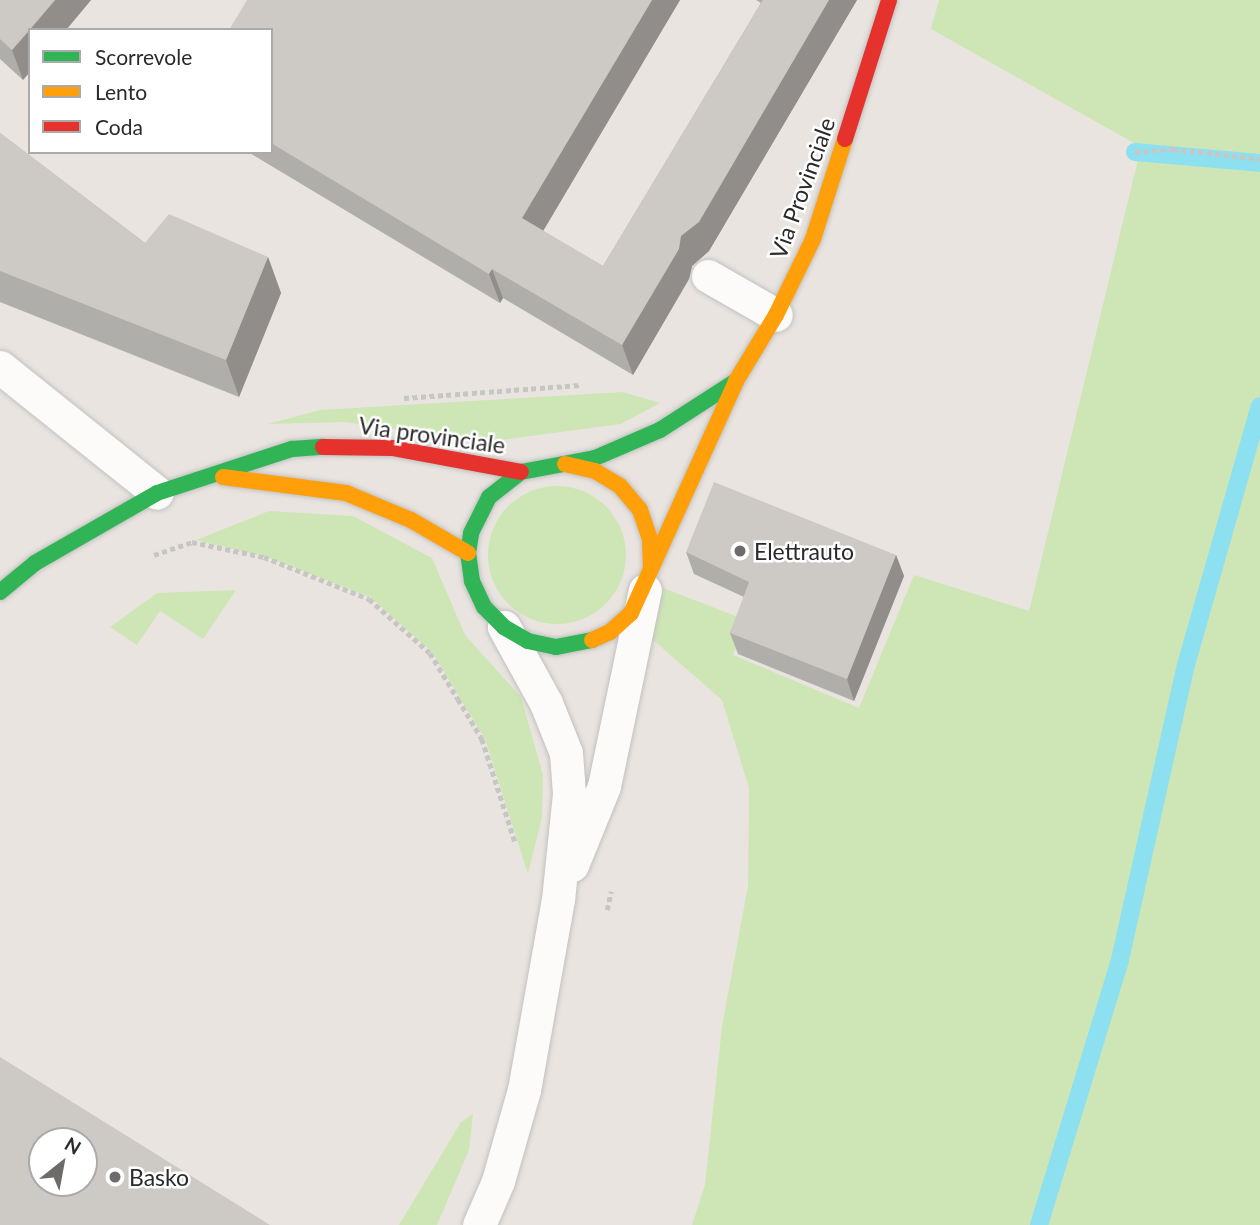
<!DOCTYPE html>
<html>
<head>
<meta charset="utf-8">
<style>
  body { margin:0 }
  #map { position:relative; width:1260px; height:1225px; overflow:hidden; background:#e9e4df; font-family:Lato,sans-serif }
  div>[style] { position:absolute }
  .green>* { inset:0; background:#cee6b5 }
  .round { border-radius:50% }
  .stream>* { height:18px; margin:-9px; padding:0 9px; transform-origin:9px; border-radius:9px; background:#8de0f0 }
  .path>* { height:4.5px; margin-top:-2.25px; transform-origin:0; background:repeating-linear-gradient(90deg,#c6c6c5 0 5px,transparent 0 8.5px) }
  .roads { filter:drop-shadow(0 0 2px #c2c1c1) drop-shadow(0 0 2px #c2c1c1) }
  .lane>* { height:33px; margin:-16.5px; padding:0 16.5px; transform-origin:16.5px; border-radius:16.5px; background:#fcfbfa }
  .fast>* { height:16px; margin:-8px; padding:0 8px; transform-origin:8px; border-radius:8px; background:#30b455 }
  .slow>* { height:16px; margin:-8px; padding:0 8px; transform-origin:8px; border-radius:8px; background:#ff9f0a }
  .jam>* { height:16px; margin:-8px; padding:0 8px; transform-origin:8px; border-radius:8px; background:#e5322d }
  .wall>* { inset:0; background:#b0aeaa }
  .shaded-wall>* { inset:0; background:#908d8b }
  .building>* { inset:0; background:#cdcac6 }
  .dots>* { width:19px; height:19px; translate:-50% -50%; box-sizing:border-box; border:4px solid #fff; border-radius:50% }
  span { translate:-50% -50%; white-space:nowrap; text-align:center; line-height:1.15; -webkit-text-stroke:5px #fff; paint-order:stroke }
  .street-label { font-size:23px; color:#2a2a2a }
  .poi-label { font-size:23px; color:#2a2a2a }
  .left { translate:0 -50%; text-align:left }
  .legend { position:absolute; left:28px; top:28px; width:245px; height:126px; box-sizing:border-box; background:#fff; border:2px solid #aaa; margin:0; padding:9px 12px; list-style:none; font-size:21px; color:#2a2a2a }
  .legend li { display:flex; align-items:center; gap:14px; height:35px }
  .legend b { width:35px; border:2px solid #aaa }
  .north { position:absolute; left:28px; top:1127px; width:70px; height:70px; box-sizing:border-box; background:#fff; border:2px solid #aaa; border-radius:50%; rotate:31deg; font-size:19px; font-weight:700; line-height:28px; text-align:center; color:#2a2a2a }
  .north::after { content:''; display:block; margin:auto; width:24px; height:32px; background:#6d6b69; clip-path:polygon(50% 0,100% 100%,50% 72%,0 100%) }
</style>
</head>
<body>
<div id="map">
  <div class="green">
    <div style="clip-path:polygon(939px 0,1260px 0,1260px 1225px,692px 1225px,705px 1185px,722px 1026px,748px 886px,749px 788px,722px 700px,652px 639px,663px 588px,746px 620px,733px 655px,859px 708px,914px 575px,1029px 611px,1141px 147px,931px 29px)"></div>
    <div style="clip-path:polygon(623px 392px,660px 403px,621px 424px,486px 442px,345px 422px,268px 424px,320px 410px)"></div>
    <div class="round" style="left:488px;top:486px;width:138px;height:138px"></div>
    <div style="clip-path:polygon(269px 511px,353px 516px,432px 558px,465px 635px,521px 697px,543px 775px,542px 818px,528px 874px,485px 739px,432px 652px,370px 597px,267px 557px,196px 540px)"></div>
    <div style="clip-path:polygon(236px 590px,203px 639px,160px 611px,137px 645px,110px 627px,157px 593px)"></div>
    <div style="clip-path:polygon(473px 1114px,469px 1150px,437px 1225px,399px 1225px,461px 1122px)"></div>
  </div>
  <div class="stream">
    <div style="left:1135px;top:152px;width:125px;rotate:5deg"></div>
    <div style="left:1039px;top:1225px;width:273px;rotate:-73deg"></div>
    <div style="left:1119px;top:964px;width:306px;rotate:-77.4deg"></div>
    <div style="left:1186px;top:665px;width:269px;rotate:-74.1deg"></div>
  </div>
  <div class="path">
    <div style="left:1135px;top:152px;width:38px;rotate:-5deg"></div>
    <div style="left:1173px;top:149px;width:88px;rotate:6.6deg"></div>
    <div style="left:404px;top:398px;width:177px;rotate:-4.2deg"></div>
    <div style="left:154px;top:555px;width:40px;rotate:-18.9deg"></div>
    <div style="left:192px;top:542px;width:74px;rotate:11.8deg"></div>
    <div style="left:264px;top:557px;width:113px;rotate:21.8deg"></div>
    <div style="left:369px;top:599px;width:81px;rotate:41.5deg"></div>
    <div style="left:430px;top:653px;width:54px;rotate:58.7deg"></div>
    <div style="left:458px;top:699px;width:47px;rotate:59deg"></div>
    <div style="left:482px;top:739px;width:108px;rotate:72.2deg"></div>
    <div style="left:607px;top:910px;width:19px;rotate:-78deg"></div>
  </div>
  <div class="roads">
    <div class="lane">
      <div style="left:708px;top:276px;width:78px;rotate:29.8deg"></div>
      <div style="left:0;top:367px;width:201px;rotate:38.7deg"></div>
      <div style="left:572px;top:865px;width:85px;rotate:-67.9deg"></div>
      <div style="left:604px;top:786px;width:200px;rotate:-78.2deg"></div>
      <div style="left:479px;top:1225px;width:48px;rotate:-66.6deg"></div>
      <div style="left:498px;top:1181px;width:95px;rotate:-74.1deg"></div>
      <div style="left:524px;top:1090px;width:193px;rotate:-79.9deg"></div>
      <div style="left:558px;top:900px;width:108px;rotate:-84.1deg"></div>
      <div style="left:569px;top:793px;width:40px;rotate:-94.3deg"></div>
      <div style="left:566px;top:753px;width:54px;rotate:-111.8deg"></div>
      <div style="left:546px;top:703px;width:87px;rotate:-118.9deg"></div>
    </div>
    <div class="fast">
      <div style="left:0;top:592px;width:45px;rotate:-39.6deg"></div>
      <div style="left:35px;top:563px;width:141px;rotate:-29.8deg"></div>
      <div style="left:157px;top:493px;width:142px;rotate:-18.1deg"></div>
      <div style="left:292px;top:449px;width:31px;rotate:-4deg"></div>
      <div style="left:592px;top:640px;width:37px;rotate:169deg"></div>
      <div style="left:556px;top:647px;width:29px;rotate:-168deg"></div>
      <div style="left:528px;top:641px;width:28px;rotate:-150deg"></div>
      <div style="left:504px;top:627px;width:28px;rotate:-135deg"></div>
      <div style="left:484px;top:607px;width:29px;rotate:-115deg"></div>
      <div style="left:472px;top:581px;width:28px;rotate:-98deg"></div>
      <div style="left:468px;top:553px;width:20px;rotate:-81deg"></div>
      <div style="left:471px;top:533px;width:40px;rotate:-63.4deg"></div>
      <div style="left:489px;top:497px;width:41px;rotate:-38deg"></div>
      <div style="left:521px;top:472px;width:75px;rotate:-10.7deg"></div>
      <div style="left:595px;top:458px;width:71px;rotate:-23.3deg"></div>
      <div style="left:660px;top:430px;width:90px;rotate:-32.8deg"></div>
    </div>
    <div class="slow">
      <div style="left:565px;top:464px;width:31px;rotate:13deg"></div>
      <div style="left:595px;top:471px;width:29px;rotate:31deg"></div>
      <div style="left:620px;top:486px;width:31px;rotate:50deg"></div>
      <div style="left:640px;top:510px;width:31px;rotate:71deg"></div>
      <div style="left:650px;top:539px;width:29px;rotate:88deg"></div>
      <div style="left:223px;top:477px;width:124px;rotate:7.4deg"></div>
      <div style="left:346px;top:493px;width:70px;rotate:22.6deg"></div>
      <div style="left:411px;top:520px;width:66px;rotate:30.1deg"></div>
      <div style="left:592px;top:640px;width:20px;rotate:-24deg"></div>
      <div style="left:610px;top:632px;width:28px;rotate:-42deg"></div>
      <div style="left:631px;top:613px;width:255px;rotate:-65.6deg"></div>
      <div style="left:736px;top:381px;width:77px;rotate:-58.8deg"></div>
      <div style="left:776px;top:315px;width:85px;rotate:-64deg"></div>
      <div style="left:813px;top:239px;width:105px;rotate:-72.3deg"></div>
    </div>
    <div class="jam">
      <div style="left:845px;top:139px;width:146px;rotate:-72.4deg"></div>
      <div style="left:323px;top:447px;width:69px;rotate:0.8deg"></div>
      <div style="left:392px;top:448px;width:131px;rotate:10.5deg"></div>
    </div>
  </div>
  <div class="wall">
    <div style="clip-path:polygon(0 0,91px 0,66px 30px,30px 30px,23px 80px,0 59px)"></div>
    <div style="clip-path:polygon(247px 0,680px 0,543px 231px,603px 266px,761px 3px,756px 0,857px 0,709px 251px,692px 266px,689px 279px,633px 375px,503px 298px,500px 303px,248px 152px,271px 152px,271px 30px)"></div>
    <div style="clip-path:polygon(0 133px,145px 243px,268px 257px,281px 293px,239px 397px,0 302px)"></div>
    <div style="clip-path:polygon(686px 552px,896px 555px,904px 576px,854px 701px,738px 654px,730px 633px,744px 597px,694px 574px)"></div>
  </div>
  <div class="shaded-wall">
    <div style="clip-path:polygon(55px 0,91px 0,66px 30px,30px 30px)"></div>
    <div style="clip-path:polygon(652px 0,680px 0,533px 248px,522px 218px)"></div>
    <div style="clip-path:polygon(829px 0,857px 0,709px 251px,692px 266px,689px 279px,633px 375px,622px 345px,681px 236px)"></div>
    <div style="clip-path:polygon(30px 30px,30px 72px,23px 80px,12px 50px)"></div>
    <div style="clip-path:polygon(268px 257px,281px 293px,239px 397px,226px 360px)"></div>
    <div style="clip-path:polygon(492px 269px,503px 298px,500px 303px,489px 274px)"></div>
    <div style="clip-path:polygon(896px 555px,904px 576px,854px 701px,847px 679px)"></div>
  </div>
  <div class="building">
    <div style="clip-path:polygon(0 0,55px 0,12px 50px,0 39px)"></div>
    <div style="clip-path:polygon(247px 0,652px 0,522px 218px,603px 266px,763px 0,829px 0,699px 222px,681px 236px,679px 249px,622px 345px,492px 269px,489px 274px,271px 143px,271px 30px,229px 30px)"></div>
    <div style="clip-path:polygon(0 133px,145px 243px,169px 214px,268px 257px,226px 360px,0 271px)"></div>
    <div style="clip-path:polygon(714px 482px,896px 555px,847px 679px,730px 633px,749px 582px,686px 552px)"></div>
    <div style="clip-path:polygon(evenodd,0 1057px,270px 1225px,0 1225px,0 1057px,42px 1141px,84px 1141px,84px 1183px,42px 1183px,42px 1141px)"></div>
  </div>
  <div class="dots">
    <div style="left:740px;top:551px;background:#6d6b69"></div>
    <div style="left:115px;top:1177px;background:#6d6b69"></div>
  </div>
  <div class="street-label">
    <span style="left:802px;top:188px;rotate:-70deg">Via Provinciale</span>
    <span style="left:432px;top:435px;rotate:8deg">Via provinciale</span>
  </div>
  <div class="poi-label">
    <span class="left" style="left:754px;top:551px">Elettrauto</span>
    <span class="left" style="left:129px;top:1177px">Basko</span>
  </div>
  <ul class="legend">
  <li><b style="height:9px;background:#30b455"></b>Scorrevole</li>
  <li><b style="height:9px;background:#ff9f0a"></b>Lento</li>
  <li><b style="height:9px;background:#e5322d"></b>Coda</li>
  </ul>
  <div class="north">N</div>
</div>
</body>
</html>
